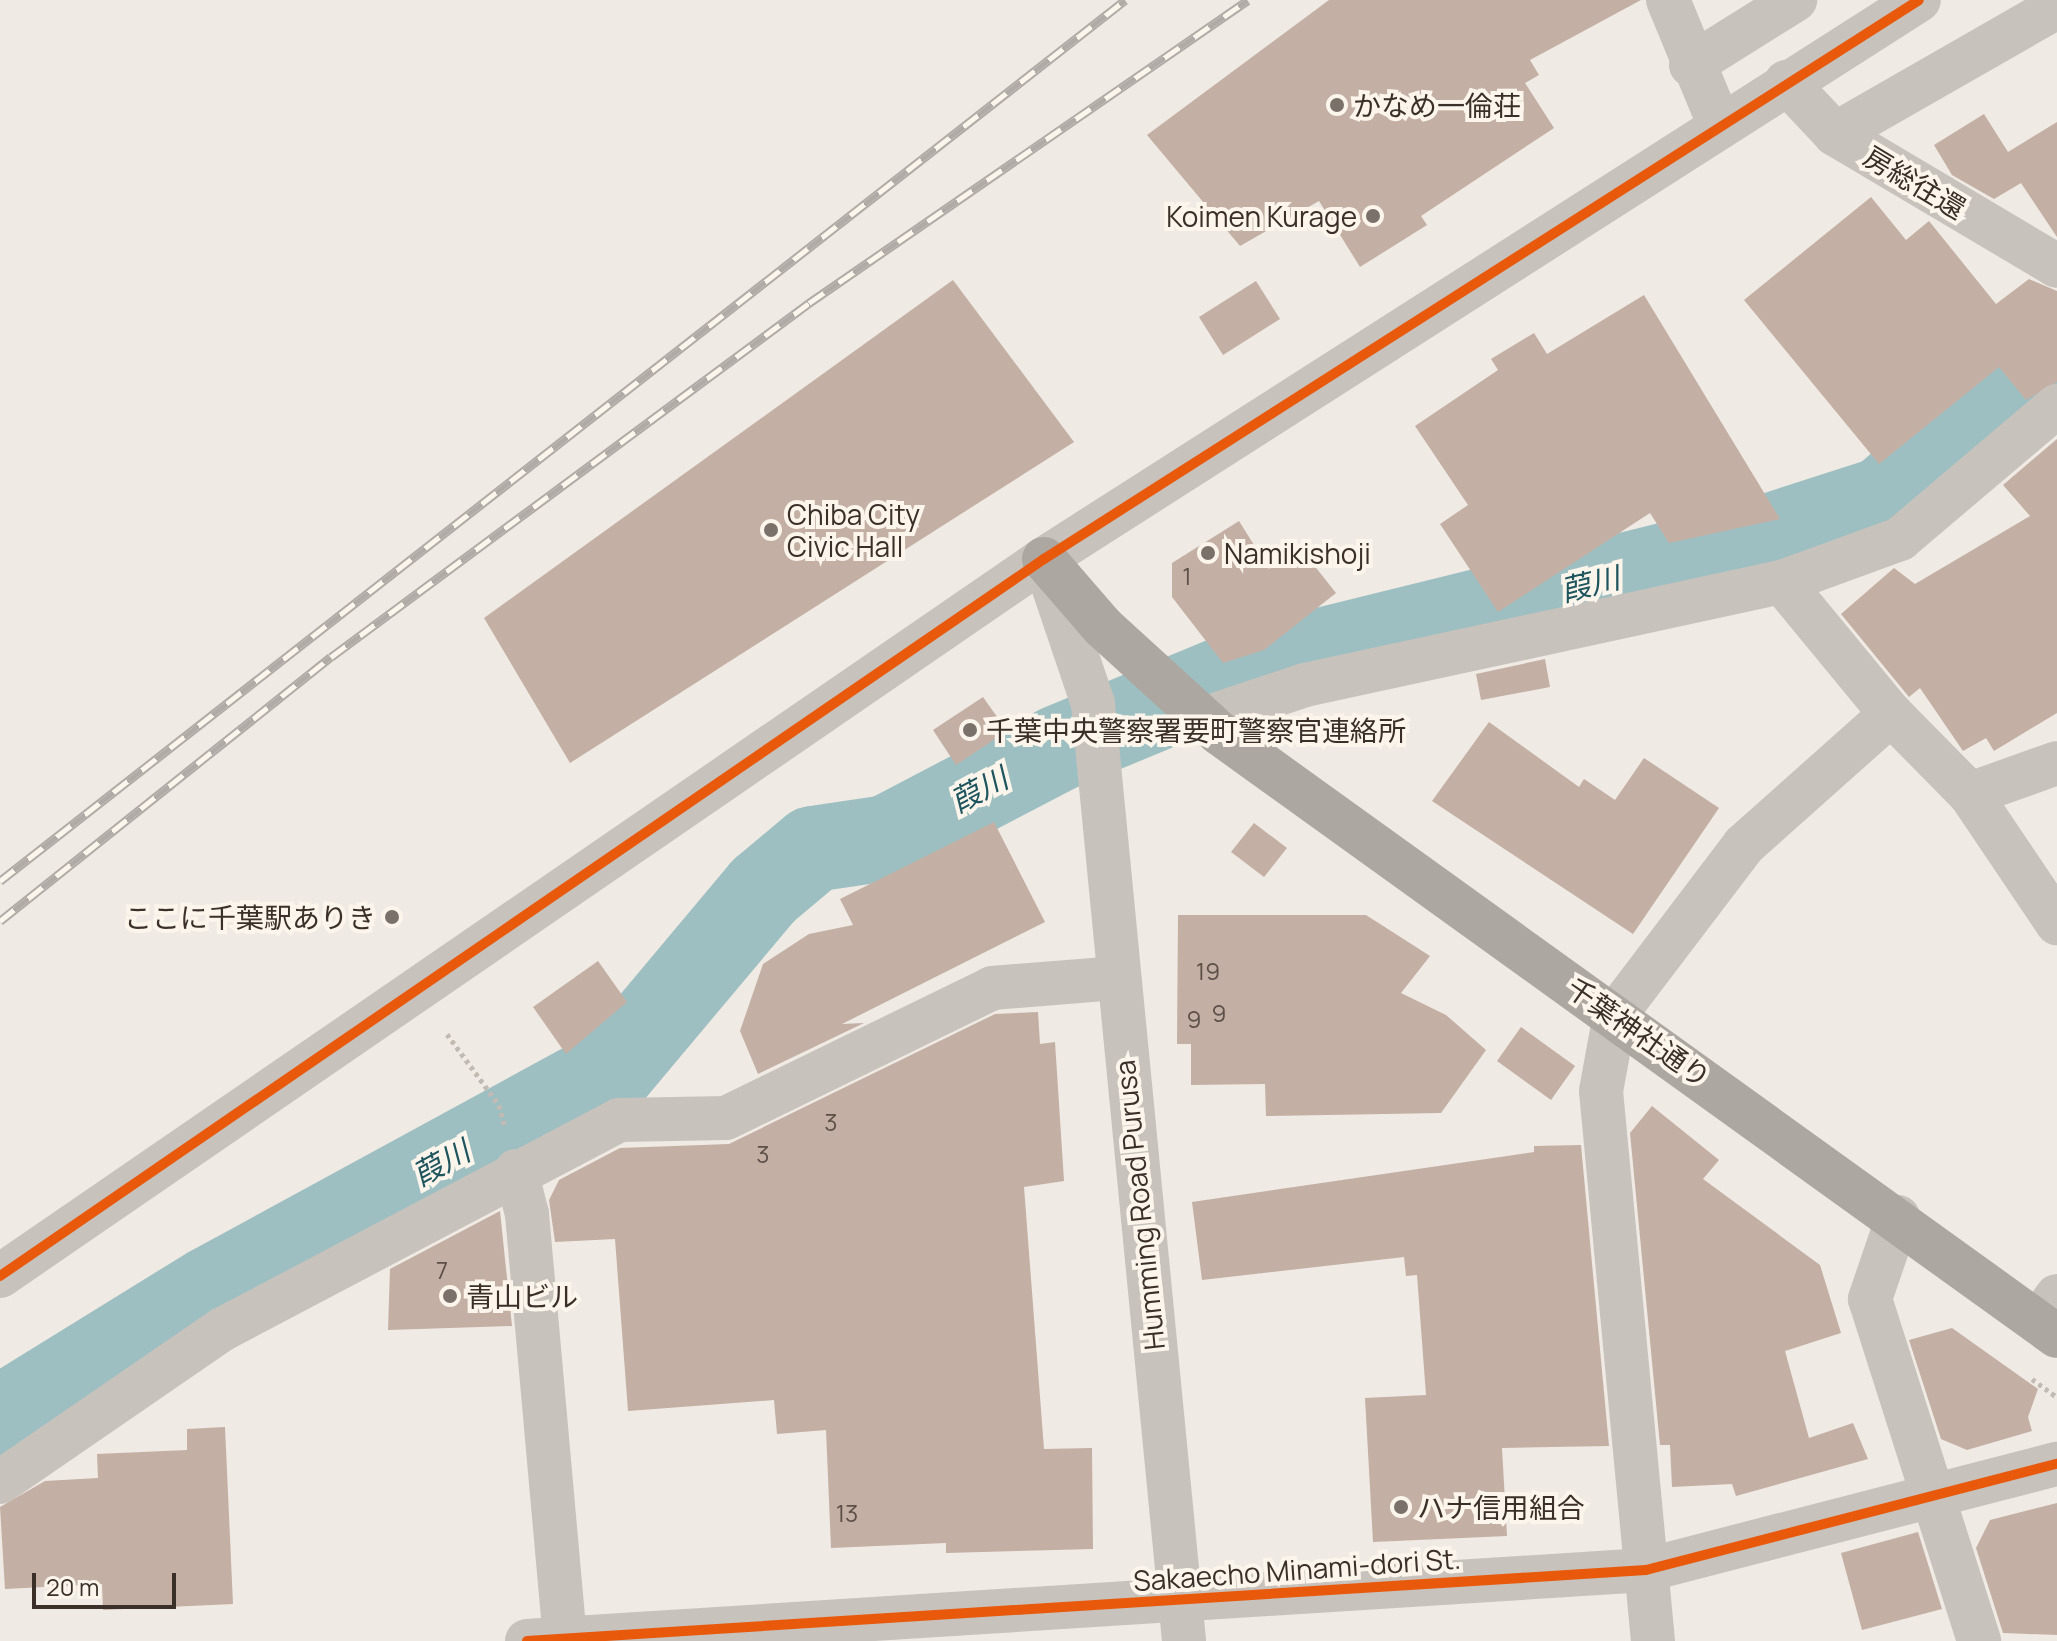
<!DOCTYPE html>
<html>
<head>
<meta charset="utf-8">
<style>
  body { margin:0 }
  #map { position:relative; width:2057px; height:1641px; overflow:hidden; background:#efeae3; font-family:Manrope,"Noto Sans JP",sans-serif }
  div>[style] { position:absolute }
  .river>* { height:86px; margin:-43px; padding:0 43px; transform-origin:43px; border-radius:43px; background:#9ebfc1 }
  .building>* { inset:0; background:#c3afa4 }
  .path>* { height:5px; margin-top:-2.5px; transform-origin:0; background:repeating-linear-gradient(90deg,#c1bbb4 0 4px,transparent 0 8px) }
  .minor>* { height:44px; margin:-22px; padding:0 22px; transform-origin:22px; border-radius:22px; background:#c8c2bc }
  .major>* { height:44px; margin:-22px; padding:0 22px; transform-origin:22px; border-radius:22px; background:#ada7a1 }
  .rail>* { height:9px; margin-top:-4.5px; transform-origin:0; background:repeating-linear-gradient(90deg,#fbf5eb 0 18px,#b0aba6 0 36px); box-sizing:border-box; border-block:2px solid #b0aba6 }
  .cycleway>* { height:10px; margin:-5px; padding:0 5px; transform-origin:5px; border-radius:5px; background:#e8590c }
  .dots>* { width:22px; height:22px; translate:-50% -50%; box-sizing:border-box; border:4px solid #fbf5eb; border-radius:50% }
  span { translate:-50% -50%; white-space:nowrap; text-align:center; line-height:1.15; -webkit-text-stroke:8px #fbf5eb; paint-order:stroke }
  .number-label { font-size:24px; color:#5c5048 }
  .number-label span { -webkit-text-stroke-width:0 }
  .poi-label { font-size:28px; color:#3a3029 }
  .left { translate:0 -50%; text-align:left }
  .right { translate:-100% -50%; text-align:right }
  .street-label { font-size:28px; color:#3a3029 }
  .water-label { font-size:30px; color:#1d545d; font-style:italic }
  .scale { position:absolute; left:32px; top:1573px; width:144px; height:36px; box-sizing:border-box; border:4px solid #3a3029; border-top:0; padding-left:10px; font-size:24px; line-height:28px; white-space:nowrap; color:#3a3029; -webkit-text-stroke:6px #fbf5eb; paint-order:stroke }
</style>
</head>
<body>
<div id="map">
  <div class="river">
    <div style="left:0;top:1419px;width:246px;rotate:-31.7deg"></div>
    <div style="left:209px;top:1290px;width:460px;rotate:-28.6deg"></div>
    <div style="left:613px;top:1070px;width:234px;rotate:-50deg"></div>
    <div style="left:763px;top:891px;width:65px;rotate:-40deg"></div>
    <div style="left:813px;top:849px;width:75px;rotate:-8.5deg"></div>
    <div style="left:887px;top:838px;width:194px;rotate:-27.6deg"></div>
    <div style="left:1059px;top:748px;width:209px;rotate:-22.5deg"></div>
    <div style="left:1252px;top:668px;width:483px;rotate:-13.9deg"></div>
    <div style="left:1721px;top:552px;width:170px;rotate:-17.8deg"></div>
    <div style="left:1883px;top:500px;width:230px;rotate:-40.8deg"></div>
  </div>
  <div class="building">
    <div style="clip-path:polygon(1329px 0,1641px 0,1530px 60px,1539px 75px,1525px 83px,1554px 128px,1421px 216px,1427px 225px,1360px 267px,1319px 201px,1240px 246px,1147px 135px)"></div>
    <div style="clip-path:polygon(1984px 114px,2008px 152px,2057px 122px,2057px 237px,2021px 183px,1994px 199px,1952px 175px,1934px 145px)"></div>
    <div style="clip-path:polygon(1871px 197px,1906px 240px,1929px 221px,1996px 304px,2029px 279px,2057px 291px,2057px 382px,2026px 400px,1999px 367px,1879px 464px,1744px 300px)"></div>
    <div style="clip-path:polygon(953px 280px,1074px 442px,570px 763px,484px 618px)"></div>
    <div style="clip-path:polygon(1256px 281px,1280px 319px,1223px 355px,1199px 317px)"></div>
    <div style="clip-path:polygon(1644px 295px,1780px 519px,1669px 543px,1650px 513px,1498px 612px,1440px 524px,1468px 505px,1415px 426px,1498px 370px,1491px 359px,1534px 333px,1547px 354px)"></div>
    <div style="clip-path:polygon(2057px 439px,2057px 713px,1994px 751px,1986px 738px,1963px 751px,1920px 688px,1909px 697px,1841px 614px,1894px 568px,1915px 584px,2030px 516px,2003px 485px)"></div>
    <div style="clip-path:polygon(1239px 521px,1269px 569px,1298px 545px,1336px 593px,1264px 650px,1223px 663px,1172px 597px,1172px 563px)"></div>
    <div style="clip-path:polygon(1545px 659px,1550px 687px,1481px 700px,1476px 674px)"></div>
    <div style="clip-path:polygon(983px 697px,1007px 731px,956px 765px,933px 730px)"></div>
    <div style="clip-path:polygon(1489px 722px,1579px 787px,1584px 779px,1615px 800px,1644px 758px,1719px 808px,1633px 934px,1432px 801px)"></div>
    <div style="clip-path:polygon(994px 822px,1045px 922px,842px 1024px,864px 1023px,758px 1074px,740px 1031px,763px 964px,809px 934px,853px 925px,840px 899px)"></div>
    <div style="clip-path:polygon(1254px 823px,1287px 848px,1264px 877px,1231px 852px)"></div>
    <div style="clip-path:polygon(1178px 915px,1366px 915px,1430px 956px,1401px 993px,1446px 1015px,1486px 1050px,1441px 1113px,1266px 1116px,1265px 1084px,1191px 1085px,1191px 1044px,1177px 1044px)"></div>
    <div style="clip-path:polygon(598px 961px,627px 1002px,566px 1054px,533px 1007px)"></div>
    <div style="clip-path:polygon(1038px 1012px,1040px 1044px,1055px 1042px,1064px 1181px,1024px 1187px,1044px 1449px,1092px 1448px,1093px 1549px,946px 1553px,946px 1543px,831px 1548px,826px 1430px,777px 1434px,774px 1400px,628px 1411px,615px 1239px,555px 1242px,549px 1200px,559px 1180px,620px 1148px,729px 1144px,995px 1014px)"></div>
    <div style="clip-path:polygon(1521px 1027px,1575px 1066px,1551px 1100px,1497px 1061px)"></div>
    <div style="clip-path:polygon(1652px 1106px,1719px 1160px,1703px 1179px,1820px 1265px,1841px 1333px,1785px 1351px,1809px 1438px,1853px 1423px,1868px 1459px,1736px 1496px,1732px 1484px,1672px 1487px,1670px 1445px,1660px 1445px,1630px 1133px)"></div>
    <div style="clip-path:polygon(1581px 1145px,1609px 1446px,1502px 1448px,1507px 1536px,1373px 1542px,1365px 1398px,1426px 1395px,1417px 1275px,1406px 1276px,1404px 1257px,1202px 1280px,1192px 1202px,1534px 1152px,1534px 1146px)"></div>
    <div style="clip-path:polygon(500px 1211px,512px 1326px,388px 1330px,390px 1269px)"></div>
    <div style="clip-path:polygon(1952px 1328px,2038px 1389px,2028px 1417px,2032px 1431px,1967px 1450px,1941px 1439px,1909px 1340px)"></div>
    <div style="clip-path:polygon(225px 1427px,233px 1604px,103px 1610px,102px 1584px,5px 1589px,0 1507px,45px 1481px,98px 1478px,97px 1454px,187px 1450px,187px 1429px)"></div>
    <div style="clip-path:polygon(2057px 1503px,2057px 1635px,2003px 1633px,1976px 1548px,1990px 1520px)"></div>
    <div style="clip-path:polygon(1918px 1532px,1942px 1609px,1862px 1630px,1841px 1553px)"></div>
  </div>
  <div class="path">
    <div style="left:447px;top:1034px;width:88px;rotate:53.8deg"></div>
    <div style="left:499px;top:1105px;width:23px;rotate:75deg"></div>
    <div style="left:2032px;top:1379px;width:31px;rotate:36deg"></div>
  </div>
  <div class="minor">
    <div style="left:1668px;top:0;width:136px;rotate:67.6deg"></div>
    <div style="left:1691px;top:65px;width:123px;rotate:-32deg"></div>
    <div style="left:1786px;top:82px;width:71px;rotate:46.7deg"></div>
    <div style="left:1835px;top:134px;width:258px;rotate:30.7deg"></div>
    <div style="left:1835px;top:134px;width:256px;rotate:-29.8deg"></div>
    <div style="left:1044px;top:559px;width:153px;rotate:71.3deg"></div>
    <div style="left:1093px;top:704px;width:941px;rotate:84.45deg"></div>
    <div style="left:1782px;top:582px;width:171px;rotate:50.5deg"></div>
    <div style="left:1891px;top:714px;width:112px;rotate:45.4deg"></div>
    <div style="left:1970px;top:794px;width:156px;rotate:56deg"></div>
    <div style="left:1203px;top:719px;width:108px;rotate:-18.4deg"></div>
    <div style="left:1305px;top:685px;width:488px;rotate:-12.2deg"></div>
    <div style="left:1782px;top:582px;width:126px;rotate:-20deg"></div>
    <div style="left:1900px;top:539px;width:206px;rotate:-40.3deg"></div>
    <div style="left:1970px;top:794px;width:92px;rotate:-19.6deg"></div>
    <div style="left:516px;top:1171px;width:44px;rotate:75.7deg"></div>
    <div style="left:527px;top:1214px;width:427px;rotate:84.9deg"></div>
    <div style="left:1898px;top:1217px;width:87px;rotate:108.9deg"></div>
    <div style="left:1870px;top:1299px;width:359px;rotate:72.3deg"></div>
    <div style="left:0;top:1276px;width:1267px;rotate:-34.48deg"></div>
    <div style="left:1044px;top:559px;width:1038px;rotate:-32.57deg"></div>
    <div style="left:2038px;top:1322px;width:32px;rotate:-54deg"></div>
    <div style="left:0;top:1482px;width:270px;rotate:-34.5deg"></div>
    <div style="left:223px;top:1329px;width:448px;rotate:-27.8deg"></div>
    <div style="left:619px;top:1120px;width:107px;rotate:-1.1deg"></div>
    <div style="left:726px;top:1118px;width:296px;rotate:-26deg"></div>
    <div style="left:992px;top:988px;width:124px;rotate:-4.6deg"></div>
    <div style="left:527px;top:1641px;width:1121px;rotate:-3.63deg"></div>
    <div style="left:1646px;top:1570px;width:424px;rotate:-14.5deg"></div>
    <div style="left:1653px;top:1641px;width:552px;rotate:-95.4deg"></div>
    <div style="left:1601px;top:1091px;width:77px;rotate:-79.6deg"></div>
    <div style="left:1615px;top:1015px;width:213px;rotate:-52.8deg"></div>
    <div style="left:1744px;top:845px;width:197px;rotate:-41.7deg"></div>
  </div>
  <div class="major">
    <div style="left:1044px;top:559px;width:90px;rotate:49.1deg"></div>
    <div style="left:1103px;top:627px;width:157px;rotate:42.4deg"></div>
    <div style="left:1219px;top:733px;width:1032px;rotate:35.74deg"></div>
  </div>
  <div class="rail">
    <div style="left:0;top:881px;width:1429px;rotate:-38.06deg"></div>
    <div style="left:0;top:921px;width:423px;rotate:-38.6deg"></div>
    <div style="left:331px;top:657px;width:595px;rotate:-36.52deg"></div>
    <div style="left:809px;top:303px;width:533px;rotate:-34.61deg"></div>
  </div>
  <div class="cycleway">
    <div style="left:0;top:1276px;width:1267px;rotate:-34.48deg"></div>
    <div style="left:1044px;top:559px;width:1038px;rotate:-32.57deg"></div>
    <div style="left:527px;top:1641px;width:1121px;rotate:-3.63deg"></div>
    <div style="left:1646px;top:1570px;width:424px;rotate:-14.5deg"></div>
  </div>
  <div class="dots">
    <div style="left:1337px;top:105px;background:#79716a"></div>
    <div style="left:1373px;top:216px;background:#79716a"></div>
    <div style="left:771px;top:530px;background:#79716a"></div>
    <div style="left:1208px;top:553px;background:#79716a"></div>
    <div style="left:970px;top:730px;background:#79716a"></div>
    <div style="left:392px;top:917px;background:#79716a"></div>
    <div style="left:450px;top:1296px;background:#79716a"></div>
    <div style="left:1401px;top:1507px;background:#79716a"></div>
  </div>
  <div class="number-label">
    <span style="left:1187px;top:576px">1</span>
    <span style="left:1208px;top:971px">19</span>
    <span style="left:1219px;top:1013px">9</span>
    <span style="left:1194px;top:1019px">9</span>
    <span style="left:831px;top:1122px">3</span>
    <span style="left:763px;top:1154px">3</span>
    <span style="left:442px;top:1270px">7</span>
    <span style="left:847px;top:1513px">13</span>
  </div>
  <div class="poi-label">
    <span class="left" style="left:1353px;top:105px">かなめ一倫荘</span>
    <span class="right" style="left:1357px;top:216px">Koimen Kurage</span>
    <span class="left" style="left:787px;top:530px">Chiba City<br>Civic Hall</span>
    <span class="left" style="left:1224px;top:553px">Namikishoji</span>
    <span class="left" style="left:986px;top:730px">千葉中央警察署要町警察官連絡所</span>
    <span class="right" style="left:376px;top:917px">ここに千葉駅ありき</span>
    <span class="left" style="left:466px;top:1296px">青山ビル</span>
    <span class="left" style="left:1417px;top:1507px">ハナ信用組合</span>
  </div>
  <div class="street-label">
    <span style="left:1915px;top:182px;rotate:31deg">房総往還</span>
    <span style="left:1639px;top:1032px;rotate:35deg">千葉神社通り</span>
    <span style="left:1139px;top:1205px;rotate:-96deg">Humming Road Purusa</span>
    <span style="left:1297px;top:1569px;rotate:-4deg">Sakaecho Minami-dori St.</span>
  </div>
  <div class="water-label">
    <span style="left:1590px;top:584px;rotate:-14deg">葭川</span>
    <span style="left:979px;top:790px;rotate:-28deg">葭川</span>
    <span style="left:441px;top:1163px;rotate:-29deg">葭川</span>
  </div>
  <div class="scale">20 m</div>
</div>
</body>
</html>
